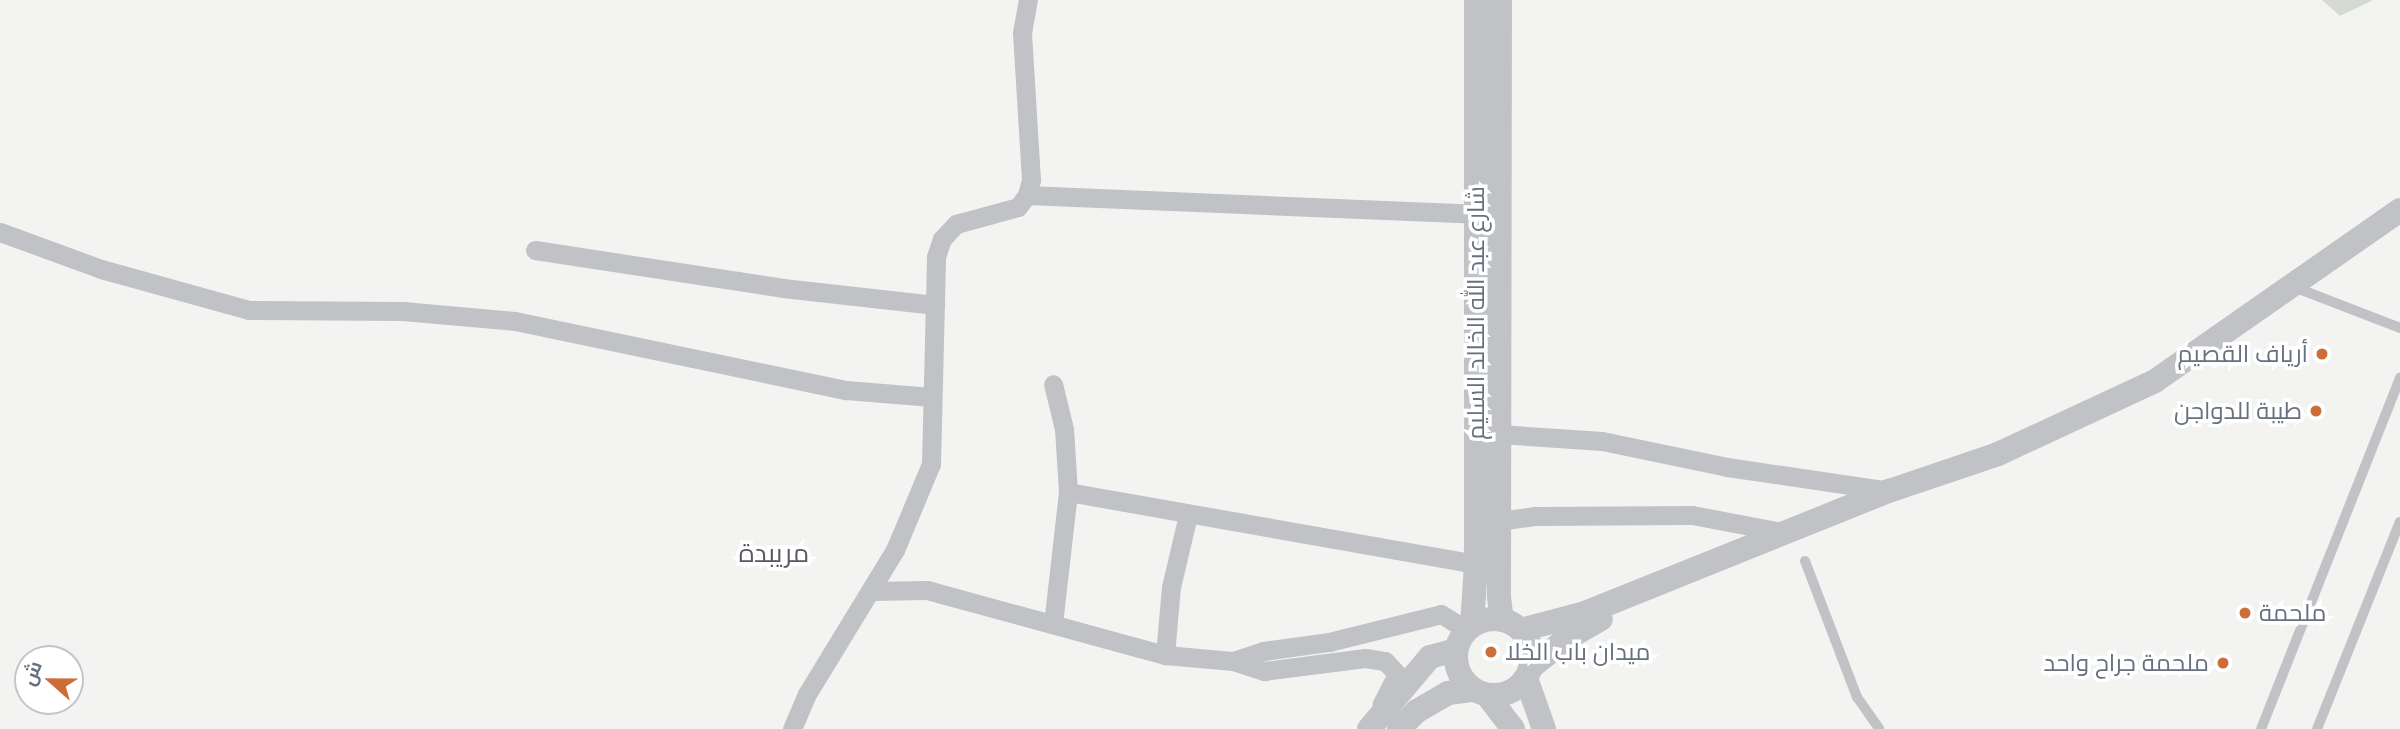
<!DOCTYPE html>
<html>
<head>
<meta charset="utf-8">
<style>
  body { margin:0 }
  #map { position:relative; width:2400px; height:729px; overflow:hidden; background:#f3f4f1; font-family:"Public Sans",Cairo,sans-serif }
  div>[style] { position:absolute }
  .green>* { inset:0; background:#d4dad2 }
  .service>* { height:10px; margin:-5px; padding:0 5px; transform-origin:5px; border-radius:5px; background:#c0c2c5 }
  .minor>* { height:19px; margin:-9.5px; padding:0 9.5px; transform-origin:9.5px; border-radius:9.5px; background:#c0c2c5 }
  .tertiary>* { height:24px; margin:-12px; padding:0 12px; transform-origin:12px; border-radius:12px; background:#c0c2c5 }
  .tertiary>.ring { margin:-12px; padding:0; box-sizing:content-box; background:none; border:24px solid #c0c2c5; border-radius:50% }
  .dots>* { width:19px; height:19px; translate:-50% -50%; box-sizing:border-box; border:4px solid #fff; border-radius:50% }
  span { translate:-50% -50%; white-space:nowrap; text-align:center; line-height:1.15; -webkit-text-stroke:7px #fff; paint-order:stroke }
  .street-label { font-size:24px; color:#66707e }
  .poi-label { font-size:24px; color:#66707e }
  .right { translate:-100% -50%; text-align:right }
  .left { translate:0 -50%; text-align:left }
  .neighbourhood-label { font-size:26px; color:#535a64 }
  .north { position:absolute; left:14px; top:645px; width:70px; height:70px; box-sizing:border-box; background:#fff; border:2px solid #c2c6cb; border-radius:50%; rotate:291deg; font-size:19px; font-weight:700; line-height:28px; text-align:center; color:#66707e }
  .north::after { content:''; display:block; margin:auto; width:24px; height:32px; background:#cd6e37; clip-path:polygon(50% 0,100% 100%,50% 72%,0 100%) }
</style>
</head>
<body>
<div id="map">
  <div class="green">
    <div style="clip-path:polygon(2322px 0,2373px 0,2340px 16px)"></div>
  </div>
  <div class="service">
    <div style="left:2294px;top:287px;width:114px;rotate:21.1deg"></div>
    <div style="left:1805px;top:561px;width:146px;rotate:69.1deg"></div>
    <div style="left:1857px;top:697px;width:39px;rotate:55deg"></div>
    <div style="left:2261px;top:729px;width:378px;rotate:-68.4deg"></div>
    <div style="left:2317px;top:729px;width:223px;rotate:-68.2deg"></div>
  </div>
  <div class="minor">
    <div style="left:1027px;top:195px;width:449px;rotate:2.4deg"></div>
    <div style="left:0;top:232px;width:108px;rotate:20.1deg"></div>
    <div style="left:101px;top:269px;width:154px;rotate:15.5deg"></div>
    <div style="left:249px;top:310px;width:154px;rotate:0.4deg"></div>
    <div style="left:403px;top:311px;width:112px;rotate:5.1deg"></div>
    <div style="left:515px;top:321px;width:338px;rotate:11.8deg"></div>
    <div style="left:846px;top:390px;width:86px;rotate:4.7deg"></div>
    <div style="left:535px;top:250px;width:251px;rotate:8.7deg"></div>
    <div style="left:783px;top:288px;width:153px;rotate:6.4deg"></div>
    <div style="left:1499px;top:434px;width:103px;rotate:3.9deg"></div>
    <div style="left:1602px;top:441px;width:128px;rotate:11.7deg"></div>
    <div style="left:1727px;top:467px;width:164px;rotate:8.4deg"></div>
    <div style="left:1068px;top:492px;width:414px;rotate:10deg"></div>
    <div style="left:1499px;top:521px;width:37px;rotate:-8deg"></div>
    <div style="left:1536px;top:516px;width:156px;rotate:-0.4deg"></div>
    <div style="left:1692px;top:515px;width:96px;rotate:10.8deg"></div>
    <div style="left:871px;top:591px;width:56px;rotate:-1deg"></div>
    <div style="left:927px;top:590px;width:247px;rotate:15.3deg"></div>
    <div style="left:1165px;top:655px;width:68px;rotate:5deg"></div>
    <div style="left:1233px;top:661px;width:33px;rotate:18deg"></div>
    <div style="left:1264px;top:671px;width:102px;rotate:-7.3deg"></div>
    <div style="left:1365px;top:658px;width:20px;rotate:9deg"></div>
    <div style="left:1385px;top:661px;width:18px;rotate:47deg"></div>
    <div style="left:1397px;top:674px;width:34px;rotate:117deg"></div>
    <div style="left:1053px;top:624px;width:133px;rotate:-83.5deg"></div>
    <div style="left:1068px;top:492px;width:63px;rotate:-93.6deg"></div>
    <div style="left:1064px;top:429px;width:46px;rotate:-103.7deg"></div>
    <div style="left:1165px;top:655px;width:68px;rotate:-85deg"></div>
    <div style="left:1171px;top:587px;width:74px;rotate:-76.7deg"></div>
    <div style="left:1233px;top:661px;width:32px;rotate:-18deg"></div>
    <div style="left:1263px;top:651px;width:67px;rotate:-7.8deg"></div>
    <div style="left:1329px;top:642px;width:115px;rotate:-14deg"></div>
    <div style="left:1441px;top:614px;width:31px;rotate:32deg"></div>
    <div style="left:792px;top:729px;width:38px;rotate:-67deg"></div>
    <div style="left:807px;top:694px;width:169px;rotate:-58.6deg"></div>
    <div style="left:895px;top:550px;width:93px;rotate:-67.3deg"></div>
    <div style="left:931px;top:464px;width:207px;rotate:-88.6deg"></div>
    <div style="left:936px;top:257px;width:19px;rotate:-72deg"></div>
    <div style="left:942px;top:239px;width:21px;rotate:-47deg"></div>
    <div style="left:956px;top:224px;width:64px;rotate:-15.3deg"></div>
    <div style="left:1018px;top:207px;width:15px;rotate:-53deg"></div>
    <div style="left:1027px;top:195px;width:16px;rotate:-75deg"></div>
    <div style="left:1031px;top:180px;width:147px;rotate:-93.5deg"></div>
    <div style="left:1022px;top:33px;width:34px;rotate:-80deg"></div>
  </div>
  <div class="tertiary">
    <div style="left:1500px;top:0;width:597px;rotate:90.1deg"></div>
    <div style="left:1499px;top:597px;width:23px;rotate:83deg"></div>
    <div class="ring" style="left:1456px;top:619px;width:52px;height:52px"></div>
    <div style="left:1472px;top:626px;width:62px;rotate:-86.3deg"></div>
    <div style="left:1476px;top:564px;width:564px;rotate:-90deg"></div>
    <div style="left:1521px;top:630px;width:66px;rotate:-14.9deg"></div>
    <div style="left:1585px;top:613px;width:328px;rotate:-21.9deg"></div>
    <div style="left:1889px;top:491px;width:115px;rotate:-18.7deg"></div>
    <div style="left:1998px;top:454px;width:173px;rotate:-24.9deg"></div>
    <div style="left:2155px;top:381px;width:299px;rotate:-34.9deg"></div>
    <div style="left:1530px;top:668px;width:46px;rotate:-38.9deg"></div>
    <div style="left:1566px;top:639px;width:40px;rotate:-29.7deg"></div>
    <div style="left:1526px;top:678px;width:54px;rotate:70.6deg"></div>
    <div style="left:1487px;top:695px;width:43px;rotate:52.6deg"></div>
    <div style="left:1369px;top:729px;width:94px;rotate:-49.7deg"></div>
    <div style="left:1430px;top:657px;width:27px;rotate:-15deg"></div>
    <div style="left:1399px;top:729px;width:25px;rotate:-45deg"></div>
    <div style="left:1417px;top:711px;width:36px;rotate:-30deg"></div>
    <div style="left:1448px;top:693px;width:26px;rotate:-7deg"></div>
  </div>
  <div class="dots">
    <div style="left:2322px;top:354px;background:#cd6e37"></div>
    <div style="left:2316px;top:411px;background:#cd6e37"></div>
    <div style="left:2245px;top:613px;background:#cd6e37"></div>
    <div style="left:1491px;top:652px;background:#cd6e37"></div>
    <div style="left:2223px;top:663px;background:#cd6e37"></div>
  </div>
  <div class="street-label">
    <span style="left:1476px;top:313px;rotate:-90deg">شارع عبد الله الخالد السليم</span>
  </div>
  <div class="poi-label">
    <span class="right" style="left:2308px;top:354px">أرياف القصيم</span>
    <span class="right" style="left:2302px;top:411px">طيبة للدواجن</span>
    <span class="left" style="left:2259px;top:613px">ملحمة</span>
    <span class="left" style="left:1505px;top:652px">ميدان باب الخلا</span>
    <span class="right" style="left:2209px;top:663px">ملحمة جراح واحد</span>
  </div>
  <div class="neighbourhood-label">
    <span style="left:774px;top:553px">مريبدة</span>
  </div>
  <div class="north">ش</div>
</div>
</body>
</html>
